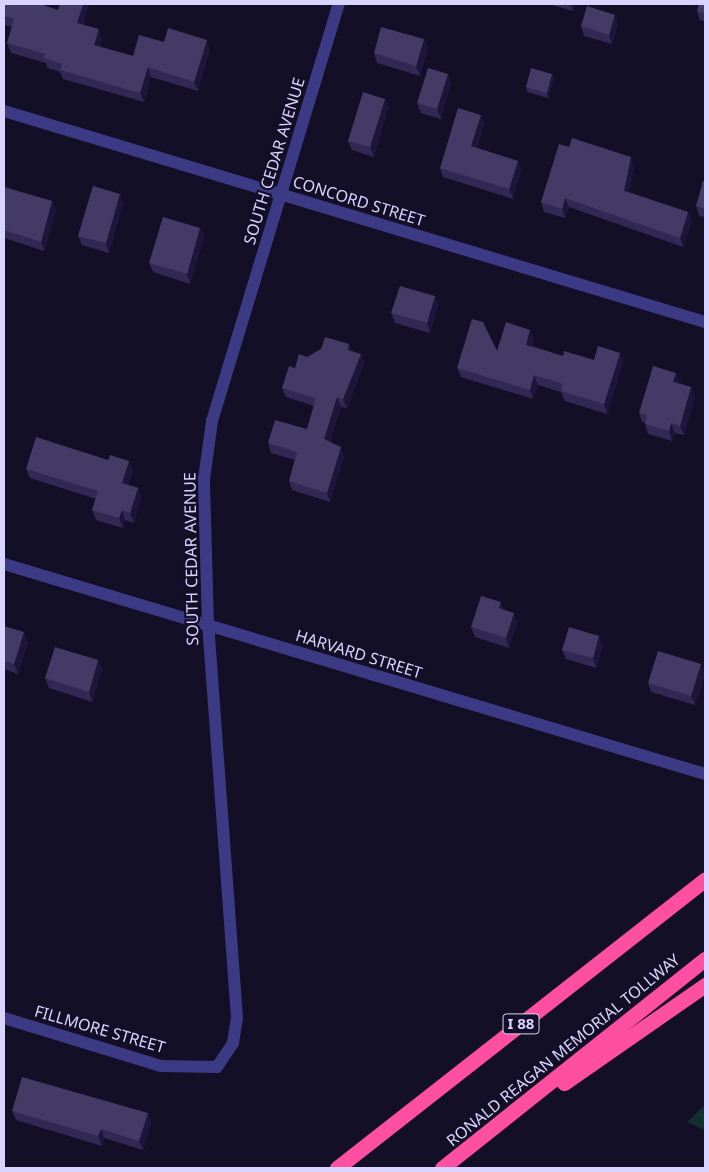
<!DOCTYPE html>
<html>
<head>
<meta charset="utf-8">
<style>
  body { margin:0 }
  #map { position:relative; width:709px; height:1172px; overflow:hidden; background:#130f26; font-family:"Noto Sans",sans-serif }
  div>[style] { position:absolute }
  .green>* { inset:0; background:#12302f }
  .minor>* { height:12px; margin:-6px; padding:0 6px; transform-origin:6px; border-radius:6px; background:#3d3a85 }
  .highway>* { height:15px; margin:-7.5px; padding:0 7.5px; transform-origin:7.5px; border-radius:7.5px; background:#ff4fa3 }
  .wall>* { inset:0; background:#312854 }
  .shaded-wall>* { inset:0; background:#1d163a }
  .building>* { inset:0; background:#433a66 }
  span { translate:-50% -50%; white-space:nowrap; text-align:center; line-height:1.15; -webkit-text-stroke:4.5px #130f26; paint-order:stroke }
  .shield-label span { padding:1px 4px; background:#130f26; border:1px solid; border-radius:4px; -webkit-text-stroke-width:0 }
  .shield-label { font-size:15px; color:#d9d4ff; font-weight:700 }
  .street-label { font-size:16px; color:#d9d4ff }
  .frame { position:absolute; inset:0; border:5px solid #d9d4ff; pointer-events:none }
</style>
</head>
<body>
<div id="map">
  <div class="green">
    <div style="clip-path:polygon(705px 1105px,705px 1130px,687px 1122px)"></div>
  </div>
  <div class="minor">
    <div style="left:4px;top:111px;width:732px;rotate:16.75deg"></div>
    <div style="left:4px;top:564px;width:732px;rotate:16.68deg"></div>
    <div style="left:4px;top:1018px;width:164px;rotate:17deg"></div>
    <div style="left:161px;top:1066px;width:56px;rotate:1deg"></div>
    <div style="left:217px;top:1067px;width:29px;rotate:-56deg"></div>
    <div style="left:233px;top:1043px;width:25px;rotate:-81deg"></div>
    <div style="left:237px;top:1018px;width:393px;rotate:-94.2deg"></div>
    <div style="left:208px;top:626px;width:147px;rotate:-91.6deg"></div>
    <div style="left:204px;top:479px;width:59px;rotate:-82.1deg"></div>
    <div style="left:212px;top:421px;width:436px;rotate:-73.1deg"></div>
  </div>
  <div class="highway">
    <div style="left:564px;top:1083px;width:172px;rotate:-34.8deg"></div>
    <div style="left:337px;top:1168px;width:468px;rotate:-38.1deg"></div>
    <div style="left:442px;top:1168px;width:336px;rotate:-38.5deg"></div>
  </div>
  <div class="wall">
    <div style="clip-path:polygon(4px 4px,58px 10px,60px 4px,89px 4px,83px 25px,102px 39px,100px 47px,133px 56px,164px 42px,210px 49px,198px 91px,151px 77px,144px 102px,63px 79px,60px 72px,47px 68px,46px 63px,11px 53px,7px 43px,12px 27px,4px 25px)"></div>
    <div style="clip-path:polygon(549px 4px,575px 4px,573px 11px)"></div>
    <div style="clip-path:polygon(705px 4px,705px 21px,700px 20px,697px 11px)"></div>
    <div style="clip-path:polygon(618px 24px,612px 44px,584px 36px,581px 26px)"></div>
    <div style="clip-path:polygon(424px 39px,428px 48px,420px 76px,377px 63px,374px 53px)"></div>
    <div style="clip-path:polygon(448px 74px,451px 83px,441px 119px,421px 113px,417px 103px)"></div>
    <div style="clip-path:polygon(552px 74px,554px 79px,548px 98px,527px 92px,526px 87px)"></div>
    <div style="clip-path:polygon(385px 99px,388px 108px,374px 157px,352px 150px,348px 141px)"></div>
    <div style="clip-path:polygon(484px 124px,477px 148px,518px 161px,521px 170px,513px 199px,443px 177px,440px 168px)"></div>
    <div style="clip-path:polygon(634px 167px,629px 192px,688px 212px,692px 221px,683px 247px,569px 207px,565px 218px,544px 212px,541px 202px)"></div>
    <div style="clip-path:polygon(705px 181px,705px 217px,699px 216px,696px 206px)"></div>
    <div style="clip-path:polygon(4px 187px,52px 201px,56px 211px,44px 251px,4px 238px)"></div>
    <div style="clip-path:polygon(123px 203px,109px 253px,82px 245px,78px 236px)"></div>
    <div style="clip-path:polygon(200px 228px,204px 238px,190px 284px,153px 272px,149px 263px)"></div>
    <div style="clip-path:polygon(435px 296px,438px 306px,430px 333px,395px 323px,391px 313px)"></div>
    <div style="clip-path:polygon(534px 339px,532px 346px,563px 356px,594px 360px,620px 353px,623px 362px,607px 414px,565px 401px,561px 392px,538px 385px,533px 399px,461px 377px,457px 368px,497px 351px)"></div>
    <div style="clip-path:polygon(352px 351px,364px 363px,347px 408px,341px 407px,330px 442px,344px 456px,330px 502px,292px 490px,289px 481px,295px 460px,271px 453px,268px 443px,307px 429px,314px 406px,286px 397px,282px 388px,295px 368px,307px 357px)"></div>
    <div style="clip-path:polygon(676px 373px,679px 383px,691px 387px,695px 397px,684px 435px,675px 433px,672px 441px,648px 434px,645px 424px,645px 423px,642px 422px,639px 413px)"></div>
    <div style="clip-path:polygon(108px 460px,129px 461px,133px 470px,128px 485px,138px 488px,141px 497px,134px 523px,125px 520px,123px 528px,96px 520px,92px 510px,96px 499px,30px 478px,26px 469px)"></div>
    <div style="clip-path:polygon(504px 610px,517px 623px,509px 648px,475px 637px,471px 627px)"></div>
    <div style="clip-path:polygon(4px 626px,28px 642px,18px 674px,4px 669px)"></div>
    <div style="clip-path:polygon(603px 646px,596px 668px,566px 659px,562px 650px)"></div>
    <div style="clip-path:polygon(98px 660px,102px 670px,92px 702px,49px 688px,45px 678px)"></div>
    <div style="clip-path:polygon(705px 674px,695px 705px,651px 692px,648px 683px)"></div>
    <div style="clip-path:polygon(12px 1111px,148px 1113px,151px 1123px,143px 1150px,104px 1138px,102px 1146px,16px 1120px)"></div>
  </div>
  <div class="shaded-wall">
    <div style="clip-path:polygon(83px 4px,89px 4px,81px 33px,77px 23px)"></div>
    <div style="clip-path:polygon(570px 4px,575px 4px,573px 11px)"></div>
    <div style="clip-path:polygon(615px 15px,618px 24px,612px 44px,609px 35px)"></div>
    <div style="clip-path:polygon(99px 29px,102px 39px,98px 54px,94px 45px)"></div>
    <div style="clip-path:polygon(424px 39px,428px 48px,420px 76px,416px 66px)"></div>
    <div style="clip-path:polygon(207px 40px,210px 49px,198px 91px,194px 82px)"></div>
    <div style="clip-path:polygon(148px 67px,151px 77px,144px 102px,140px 93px)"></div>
    <div style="clip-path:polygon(448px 74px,451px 83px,441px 119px,437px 109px)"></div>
    <div style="clip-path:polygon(552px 74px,554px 79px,548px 98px,547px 93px)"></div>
    <div style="clip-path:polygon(385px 99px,388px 108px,374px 157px,370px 147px)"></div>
    <div style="clip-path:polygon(481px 115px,484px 124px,475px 156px,471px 146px)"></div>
    <div style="clip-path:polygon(631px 157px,634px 167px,628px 200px,624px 191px)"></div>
    <div style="clip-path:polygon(518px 161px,521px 170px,513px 199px,509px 189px)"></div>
    <div style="clip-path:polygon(120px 194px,123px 203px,109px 253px,106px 243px)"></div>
    <div style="clip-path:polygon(565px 198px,569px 207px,565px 218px,562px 209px)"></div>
    <div style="clip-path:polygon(52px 201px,56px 211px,44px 251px,41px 242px)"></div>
    <div style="clip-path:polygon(688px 212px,692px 221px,683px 247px,680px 238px)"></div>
    <div style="clip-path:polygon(200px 228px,204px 238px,190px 284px,187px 274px)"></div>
    <div style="clip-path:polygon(435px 296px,438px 306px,430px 333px,427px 323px)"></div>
    <div style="clip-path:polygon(530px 330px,534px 339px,529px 354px,526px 345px)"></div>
    <div style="clip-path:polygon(349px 344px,353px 354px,348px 350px)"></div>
    <div style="clip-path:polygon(620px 353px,623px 362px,607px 414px,604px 404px)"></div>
    <div style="clip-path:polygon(361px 354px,364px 363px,347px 408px,343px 399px)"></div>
    <div style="clip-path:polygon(676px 373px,680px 382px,677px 391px,673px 382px)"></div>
    <div style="clip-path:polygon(534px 375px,538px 385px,533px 399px,530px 390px)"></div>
    <div style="clip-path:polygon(691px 387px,695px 397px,684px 435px,680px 426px)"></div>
    <div style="clip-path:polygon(337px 397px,341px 407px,328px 449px,324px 439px)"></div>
    <div style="clip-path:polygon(671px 423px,675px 433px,672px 441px,669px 431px)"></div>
    <div style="clip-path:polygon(341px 447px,344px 456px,330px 502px,327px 493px)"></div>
    <div style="clip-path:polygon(129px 461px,133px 470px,126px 492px,122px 483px)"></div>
    <div style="clip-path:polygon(138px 488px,141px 497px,134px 523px,130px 513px)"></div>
    <div style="clip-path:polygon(122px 510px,125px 520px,123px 528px,119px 518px)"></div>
    <div style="clip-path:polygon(501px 602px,505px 611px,499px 608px)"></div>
    <div style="clip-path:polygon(514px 613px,517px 623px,509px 648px,506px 638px)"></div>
    <div style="clip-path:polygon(24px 632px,28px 642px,18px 674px,14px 664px)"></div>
    <div style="clip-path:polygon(599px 636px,603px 646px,596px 668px,593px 658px)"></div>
    <div style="clip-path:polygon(98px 660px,102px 670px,92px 702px,89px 692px)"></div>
    <div style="clip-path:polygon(701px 664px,705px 674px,695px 705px,691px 696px)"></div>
    <div style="clip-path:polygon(148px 1113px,151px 1123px,143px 1150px,139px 1141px)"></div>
    <div style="clip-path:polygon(101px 1129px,104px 1138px,102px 1146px,98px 1136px)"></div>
  </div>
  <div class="building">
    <div style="clip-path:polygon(4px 4px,40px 4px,58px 10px,60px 4px,83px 4px,77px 23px,99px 29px,94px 45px,133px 56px,139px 35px,164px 42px,168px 28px,207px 40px,194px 82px,148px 67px,140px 93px,60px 70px,62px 64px,44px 58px,45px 54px,7px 43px,14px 19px,4px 16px)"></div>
    <div style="clip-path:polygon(699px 4px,705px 4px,705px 13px,697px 11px)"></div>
    <div style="clip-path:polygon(587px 6px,615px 15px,609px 35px,581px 26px)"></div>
    <div style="clip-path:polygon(381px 27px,424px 39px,416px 66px,374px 53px)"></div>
    <div style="clip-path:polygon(428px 68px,448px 74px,437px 109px,417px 103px)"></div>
    <div style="clip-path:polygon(531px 68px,552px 74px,547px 93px,526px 87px)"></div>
    <div style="clip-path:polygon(363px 92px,385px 99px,370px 147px,348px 141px)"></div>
    <div style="clip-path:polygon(458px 108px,481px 115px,471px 146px,518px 161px,509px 189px,440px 168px)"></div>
    <div style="clip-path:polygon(572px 138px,631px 157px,624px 191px,688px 212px,680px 238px,565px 198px,562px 209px,541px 202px,559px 144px,569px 147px)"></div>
    <div style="clip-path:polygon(703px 181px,705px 181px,705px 209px,696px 206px)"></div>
    <div style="clip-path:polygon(93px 186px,120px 194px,106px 243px,78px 236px)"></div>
    <div style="clip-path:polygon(4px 187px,52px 201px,41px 242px,4px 230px)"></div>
    <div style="clip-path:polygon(163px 217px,200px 228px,187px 274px,149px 263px)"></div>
    <div style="clip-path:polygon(400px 286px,435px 296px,427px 323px,391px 313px)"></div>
    <div style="clip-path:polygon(472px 319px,483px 322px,497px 351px,506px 322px,530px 330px,526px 345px,563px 356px,564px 351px,594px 360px,598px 346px,620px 353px,604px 404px,561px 391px,563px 384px,534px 375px,530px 390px,457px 368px)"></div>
    <div style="clip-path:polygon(325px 337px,349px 344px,348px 350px,361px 354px,343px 399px,337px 397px,324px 439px,341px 447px,327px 493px,289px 481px,297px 452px,268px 443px,275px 420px,307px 429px,316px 398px,282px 388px,289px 366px,295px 368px,299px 354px,307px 357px,321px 349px)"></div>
    <div style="clip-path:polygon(653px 366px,676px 373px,673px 382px,691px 387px,680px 426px,671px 423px,669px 431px,645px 424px,647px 415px,639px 413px)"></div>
    <div style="clip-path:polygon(36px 437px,108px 460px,110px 455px,129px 461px,122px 483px,138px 488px,130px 513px,122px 510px,119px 518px,92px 510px,98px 491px,26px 469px)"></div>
    <div style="clip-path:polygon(481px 596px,501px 602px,499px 608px,514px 613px,506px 638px,471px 627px)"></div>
    <div style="clip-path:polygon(4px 626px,24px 632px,14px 664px,4px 661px)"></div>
    <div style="clip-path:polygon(569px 627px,599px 636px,593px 658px,562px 650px)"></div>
    <div style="clip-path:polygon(55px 647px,98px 660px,89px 692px,45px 678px)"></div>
    <div style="clip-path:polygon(658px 651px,701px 664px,691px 696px,648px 683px)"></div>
    <div style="clip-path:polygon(22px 1077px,148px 1113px,139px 1141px,101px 1129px,98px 1136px,12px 1111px)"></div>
  </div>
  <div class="shield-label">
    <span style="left:521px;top:1024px">I 88</span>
  </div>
  <div class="street-label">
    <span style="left:274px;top:161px;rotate:-73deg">SOUTH CEDAR AVENUE</span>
    <span style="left:359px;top:201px;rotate:17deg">CONCORD STREET</span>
    <span style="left:191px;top:559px;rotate:-91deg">SOUTH CEDAR AVENUE</span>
    <span style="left:359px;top:654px;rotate:17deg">HARVARD STREET</span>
    <span style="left:100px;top:1029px;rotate:16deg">FILLMORE STREET</span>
    <span style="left:563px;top:1050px;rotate:-39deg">RONALD REAGAN MEMORIAL TOLLWAY</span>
  </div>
  <div class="frame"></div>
</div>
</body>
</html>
